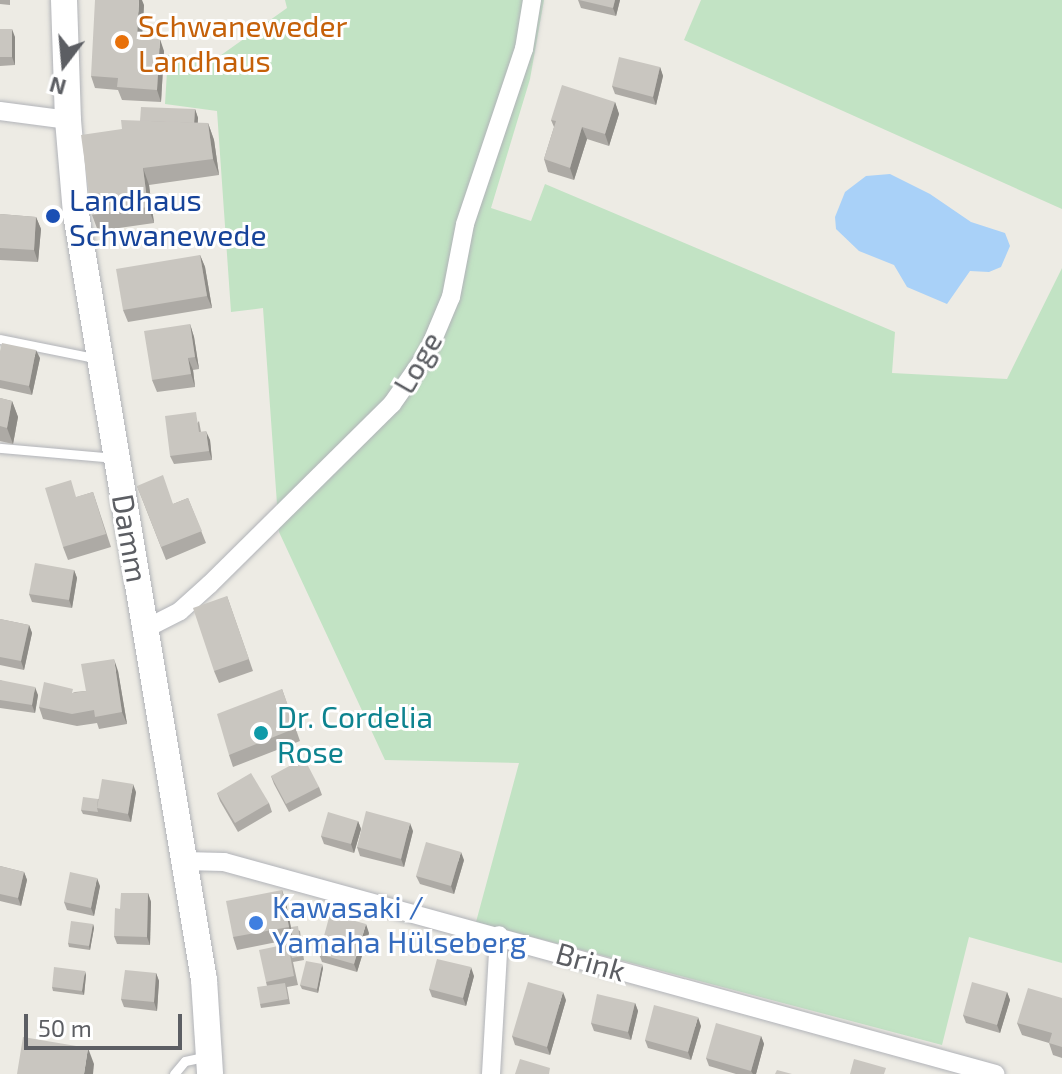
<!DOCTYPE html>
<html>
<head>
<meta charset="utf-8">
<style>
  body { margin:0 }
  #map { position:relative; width:1062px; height:1074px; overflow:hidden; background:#edebe4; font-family:"Exo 2",sans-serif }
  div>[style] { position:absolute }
  .green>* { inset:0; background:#c2e3c4 }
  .water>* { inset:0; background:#a9d1f8 }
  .roads { filter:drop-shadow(0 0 2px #b1b3b8) drop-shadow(0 0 2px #b1b3b8) }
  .service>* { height:9px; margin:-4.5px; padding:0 4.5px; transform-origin:4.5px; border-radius:4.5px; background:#fff }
  .minor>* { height:18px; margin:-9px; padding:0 9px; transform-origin:9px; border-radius:9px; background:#fff }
  .secondary>* { height:26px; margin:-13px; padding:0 13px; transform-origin:13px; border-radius:13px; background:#fff }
  .wall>* { inset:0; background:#adaaa5 }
  .shaded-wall>* { inset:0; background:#8d8b86 }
  .building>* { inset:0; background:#c9c6c0 }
  .dots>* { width:22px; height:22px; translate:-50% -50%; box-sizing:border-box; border:4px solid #fff; border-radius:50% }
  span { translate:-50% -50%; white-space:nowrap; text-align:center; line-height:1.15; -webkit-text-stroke:6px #fff; paint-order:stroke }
  .food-label { font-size:30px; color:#c56008 }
  .left { translate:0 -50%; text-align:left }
  .transit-label { font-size:30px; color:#164399 }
  .street-label { font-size:30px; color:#5c5e63 }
  .culture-label { font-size:30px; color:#0d838f }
  .shop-label { font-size:30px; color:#366cbe }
  .north { position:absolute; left:24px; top:24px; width:80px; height:80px; -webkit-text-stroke:6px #fff; paint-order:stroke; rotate:196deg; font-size:22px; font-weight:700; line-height:32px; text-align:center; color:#5c5e63 }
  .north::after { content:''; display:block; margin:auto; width:28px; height:36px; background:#5c5e63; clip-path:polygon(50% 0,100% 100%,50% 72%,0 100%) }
  .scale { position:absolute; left:24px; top:1014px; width:158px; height:36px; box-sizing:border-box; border:4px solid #5c5e63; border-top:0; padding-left:10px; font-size:24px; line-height:28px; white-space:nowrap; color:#5c5e63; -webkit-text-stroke:6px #fff; paint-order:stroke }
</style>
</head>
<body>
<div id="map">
  <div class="green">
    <div style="clip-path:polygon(285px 0,544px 0,530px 79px,491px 208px,531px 221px,545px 184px,895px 332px,892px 373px,1007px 379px,1062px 268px,1062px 963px,969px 937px,942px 1045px,476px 922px,519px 763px,385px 760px,279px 532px,263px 308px,231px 312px,217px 111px,165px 104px,168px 55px,217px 58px,287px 8px)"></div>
    <div style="clip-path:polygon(701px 0,1062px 0,1062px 209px,684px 40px)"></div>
  </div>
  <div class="water">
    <div style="clip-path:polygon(890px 174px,930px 194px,971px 222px,1005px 233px,1010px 246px,1001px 267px,989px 272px,970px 271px,947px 304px,907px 287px,894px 265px,859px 251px,836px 229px,835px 217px,845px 192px,866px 176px)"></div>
  </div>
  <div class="roads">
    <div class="service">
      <div style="left:0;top:339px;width:101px;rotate:11.4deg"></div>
      <div style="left:0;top:448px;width:114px;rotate:5deg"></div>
      <div style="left:174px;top:1074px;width:17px;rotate:-50deg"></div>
      <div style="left:185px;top:1061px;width:24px;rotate:-12deg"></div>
    </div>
    <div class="minor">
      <div style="left:0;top:111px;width:69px;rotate:7.5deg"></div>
      <div style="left:147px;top:628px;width:37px;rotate:-27deg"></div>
      <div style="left:180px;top:611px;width:40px;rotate:-42deg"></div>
      <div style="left:210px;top:584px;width:256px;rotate:-44.7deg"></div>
      <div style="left:392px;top:404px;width:61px;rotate:-55deg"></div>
      <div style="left:427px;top:354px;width:62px;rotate:-67.2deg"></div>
      <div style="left:451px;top:297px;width:74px;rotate:-79.1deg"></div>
      <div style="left:465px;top:224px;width:185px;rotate:-71.4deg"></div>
      <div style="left:524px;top:49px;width:50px;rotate:-80.7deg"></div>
      <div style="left:184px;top:861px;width:40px;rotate:1.4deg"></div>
      <div style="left:224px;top:862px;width:800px;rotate:15.37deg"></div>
      <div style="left:491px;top:1074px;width:139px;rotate:-86.7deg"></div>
    </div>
    <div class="secondary">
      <div style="left:64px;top:0;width:120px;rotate:88.1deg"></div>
      <div style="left:68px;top:120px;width:94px;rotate:85.1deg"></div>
      <div style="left:76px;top:214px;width:777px;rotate:80.51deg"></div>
      <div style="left:204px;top:980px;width:94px;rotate:86.3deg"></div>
    </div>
  </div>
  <div class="wall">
    <div style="clip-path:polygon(0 0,10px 0,10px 5px,0 4px)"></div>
    <div style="clip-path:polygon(578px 0,620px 0,616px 16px,581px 8px)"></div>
    <div style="clip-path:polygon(144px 5px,142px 38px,164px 51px,161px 102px,122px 100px,118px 90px,95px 88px,91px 76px)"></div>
    <div style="clip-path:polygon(0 29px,15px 37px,15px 65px,0 66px)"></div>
    <div style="clip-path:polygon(660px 67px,663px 76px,656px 105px,615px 94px,612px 86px)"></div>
    <div style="clip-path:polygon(615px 102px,619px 114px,609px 146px,587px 139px,574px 180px,548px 172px,544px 159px,554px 127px,551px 120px)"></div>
    <div style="clip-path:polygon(195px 109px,198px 118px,197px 123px,208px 123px,214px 140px,219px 175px,149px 185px,154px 223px,98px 231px,92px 215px,122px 129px,140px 121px)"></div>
    <div style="clip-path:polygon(0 214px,36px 217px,41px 229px,38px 262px,0 260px)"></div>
    <div style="clip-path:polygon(200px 255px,205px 267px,212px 308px,128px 322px,123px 310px)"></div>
    <div style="clip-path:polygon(190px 324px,194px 337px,199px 369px,193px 370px,195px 387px,157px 392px,152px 380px)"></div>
    <div style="clip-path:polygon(0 351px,40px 358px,32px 395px,0 388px)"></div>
    <div style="clip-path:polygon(0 398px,12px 401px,18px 417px,13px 444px,0 441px)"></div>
    <div style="clip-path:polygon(199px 421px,201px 432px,210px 440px,212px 460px,174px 464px,170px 456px)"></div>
    <div style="clip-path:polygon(137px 486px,173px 504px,188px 498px,206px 543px,166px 560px)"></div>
    <div style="clip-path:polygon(93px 492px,111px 547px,68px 560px,63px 547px,77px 497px)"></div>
    <div style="clip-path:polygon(74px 570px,77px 578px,72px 608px,32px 602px,29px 594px)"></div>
    <div style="clip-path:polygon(227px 596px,253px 671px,219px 683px,214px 671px)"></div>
    <div style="clip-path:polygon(0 619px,29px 625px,32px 633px,24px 670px,0 665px)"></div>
    <div style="clip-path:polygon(118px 671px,127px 724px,99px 729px,97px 723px,77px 726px,43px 719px,39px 707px,75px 692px,86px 691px)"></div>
    <div style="clip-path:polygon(0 680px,38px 695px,35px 713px,0 708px)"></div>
    <div style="clip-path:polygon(282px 689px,300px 741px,233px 767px,229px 755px)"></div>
    <div style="clip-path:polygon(271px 776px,319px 787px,322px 795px,289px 812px,274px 784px)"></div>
    <div style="clip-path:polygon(136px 792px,131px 822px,83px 814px,81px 810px,98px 799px)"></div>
    <div style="clip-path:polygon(217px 793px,269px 803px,272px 812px,238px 832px,220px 801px)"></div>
    <div style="clip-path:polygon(358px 821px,361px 829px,354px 853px,324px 844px,321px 836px)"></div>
    <div style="clip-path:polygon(413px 831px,404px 867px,360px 856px,357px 847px)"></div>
    <div style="clip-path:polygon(464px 860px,454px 894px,420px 884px,416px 876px)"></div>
    <div style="clip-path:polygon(0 866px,24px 872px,27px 880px,21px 906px,0 901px)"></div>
    <div style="clip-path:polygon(100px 886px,94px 916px,67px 910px,64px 902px)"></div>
    <div style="clip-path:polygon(282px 890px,286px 903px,291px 927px,300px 931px,304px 960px,293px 962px,298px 985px,287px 987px,290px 1004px,261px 1008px,260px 1004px,267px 986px,266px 982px,288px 944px,287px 940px,237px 950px,233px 937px)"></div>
    <div style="clip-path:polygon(148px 893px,151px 902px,150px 945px,117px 944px,114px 936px,120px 909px)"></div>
    <div style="clip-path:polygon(93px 924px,94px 928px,90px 950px,69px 947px,68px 943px)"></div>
    <div style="clip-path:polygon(369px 933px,357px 972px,322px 962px,319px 954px)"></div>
    <div style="clip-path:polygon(323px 968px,318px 993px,302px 989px,300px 985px)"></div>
    <div style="clip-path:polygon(156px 973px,159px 981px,157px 1011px,124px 1007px,121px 999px)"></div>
    <div style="clip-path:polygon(86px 975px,84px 995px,53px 991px,52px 987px)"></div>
    <div style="clip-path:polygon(474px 976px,466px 1006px,432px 997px,429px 989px)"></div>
    <div style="clip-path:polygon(1007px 992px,1010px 1000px,1000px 1033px,966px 1023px,963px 1015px)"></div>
    <div style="clip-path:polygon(1062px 998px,1062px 1058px,1053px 1055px,1049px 1043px,1022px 1035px,1017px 1023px)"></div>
    <div style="clip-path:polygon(566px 1000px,550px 1055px,515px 1045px,512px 1036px)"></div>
    <div style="clip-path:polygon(635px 1003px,638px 1011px,631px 1040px,594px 1031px,591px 1023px)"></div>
    <div style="clip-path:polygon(701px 1026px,691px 1060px,648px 1048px,645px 1040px)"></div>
    <div style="clip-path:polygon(761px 1036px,764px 1044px,756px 1074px,736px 1074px,709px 1066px,706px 1058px)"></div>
  </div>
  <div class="shaded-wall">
    <div style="clip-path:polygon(139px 0,142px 0,144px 5px,141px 50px,137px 38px)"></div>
    <div style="clip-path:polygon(615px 0,620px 0,616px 16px,613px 8px)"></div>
    <div style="clip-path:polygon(12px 29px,15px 37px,15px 65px,12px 57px)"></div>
    <div style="clip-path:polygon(160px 39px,164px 51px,161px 102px,157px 90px)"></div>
    <div style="clip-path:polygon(660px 67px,663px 76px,656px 105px,653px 97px)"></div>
    <div style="clip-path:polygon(615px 102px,619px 114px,609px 146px,605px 134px)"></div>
    <div style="clip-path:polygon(195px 109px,198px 118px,197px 139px,194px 131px)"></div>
    <div style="clip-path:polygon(208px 123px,214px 140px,219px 175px,213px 159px)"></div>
    <div style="clip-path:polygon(582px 127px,587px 139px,574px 180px,570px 168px)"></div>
    <div style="clip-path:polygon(143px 168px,149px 185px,154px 223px,148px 207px)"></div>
    <div style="clip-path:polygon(36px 217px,41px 229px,38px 262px,34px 250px)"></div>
    <div style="clip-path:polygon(200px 255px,205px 267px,212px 308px,207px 296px)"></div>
    <div style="clip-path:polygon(190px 324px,194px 337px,199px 369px,195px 357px)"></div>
    <div style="clip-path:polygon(36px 350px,40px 358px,32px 395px,29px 386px)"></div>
    <div style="clip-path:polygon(188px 358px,193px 370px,195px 387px,191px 374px)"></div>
    <div style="clip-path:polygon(12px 401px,18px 417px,13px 444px,7px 428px)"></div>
    <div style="clip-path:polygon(206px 431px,210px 440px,212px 460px,209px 451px)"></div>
    <div style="clip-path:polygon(74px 570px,77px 578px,72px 608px,69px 600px)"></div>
    <div style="clip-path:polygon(29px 625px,32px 633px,24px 670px,21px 661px)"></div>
    <div style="clip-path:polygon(114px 659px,118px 671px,127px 724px,122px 712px)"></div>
    <div style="clip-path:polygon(35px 687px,38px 695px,35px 713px,32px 705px)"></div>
    <div style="clip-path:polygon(133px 784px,136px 792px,131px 822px,128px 814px)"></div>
    <div style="clip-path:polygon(358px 821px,361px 829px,354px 853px,351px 844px)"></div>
    <div style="clip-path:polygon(410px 823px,413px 831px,404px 867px,401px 859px)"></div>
    <div style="clip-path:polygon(461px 852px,464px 860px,454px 894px,451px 886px)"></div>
    <div style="clip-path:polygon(24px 872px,27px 880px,21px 906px,18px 898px)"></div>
    <div style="clip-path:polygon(97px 878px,100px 886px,94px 916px,91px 908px)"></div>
    <div style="clip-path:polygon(282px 890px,286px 903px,293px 939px,289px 927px)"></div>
    <div style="clip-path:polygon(148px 893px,151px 902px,150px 945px,147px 937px)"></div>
    <div style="clip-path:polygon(93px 924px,94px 928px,90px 950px,89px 946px)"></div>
    <div style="clip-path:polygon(366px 924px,369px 933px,357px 972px,354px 964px)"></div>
    <div style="clip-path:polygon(322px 964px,323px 968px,318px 993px,317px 989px)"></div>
    <div style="clip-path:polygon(471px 967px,474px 976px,466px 1006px,463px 998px)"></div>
    <div style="clip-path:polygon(85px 971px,86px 975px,84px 995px,82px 991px)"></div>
    <div style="clip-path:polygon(156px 973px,159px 981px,157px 1011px,154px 1002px)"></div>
    <div style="clip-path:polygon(563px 992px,566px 1000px,550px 1055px,547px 1047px)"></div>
    <div style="clip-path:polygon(1007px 992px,1010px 1000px,1000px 1033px,997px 1025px)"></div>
    <div style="clip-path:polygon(635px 1003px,638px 1011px,631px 1040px,628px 1032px)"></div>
    <div style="clip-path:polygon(698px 1017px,701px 1026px,691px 1060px,688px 1052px)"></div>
    <div style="clip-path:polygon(761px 1036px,764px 1044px,756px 1074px,753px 1074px,751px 1071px)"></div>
    <div style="clip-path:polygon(88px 1048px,94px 1064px,93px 1074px,84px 1074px)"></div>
  </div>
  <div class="building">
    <div style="clip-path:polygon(95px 0,139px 0,137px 38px,160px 39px,157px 90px,117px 87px,118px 78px,91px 76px)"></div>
    <div style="clip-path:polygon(579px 0,615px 0,613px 8px)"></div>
    <div style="clip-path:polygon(0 29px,12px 29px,12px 57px,0 57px)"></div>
    <div style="clip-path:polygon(619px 57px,660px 67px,653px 97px,612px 86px)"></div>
    <div style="clip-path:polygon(562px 85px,615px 102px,605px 134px,582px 127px,570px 168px,544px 159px,556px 121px,551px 120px)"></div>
    <div style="clip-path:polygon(141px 107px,195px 109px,194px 123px,140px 121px)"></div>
    <div style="clip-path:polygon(121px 120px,208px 123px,213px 159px,143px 168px,148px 207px,92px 215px,81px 135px,122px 129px)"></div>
    <div style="clip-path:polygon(0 214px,36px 217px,34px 250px,0 248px)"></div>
    <div style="clip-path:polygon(200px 255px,207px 296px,123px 310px,116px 269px)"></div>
    <div style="clip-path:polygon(190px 324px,195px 357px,188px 358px,191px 374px,152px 380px,144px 331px)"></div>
    <div style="clip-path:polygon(2px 343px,36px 350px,29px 386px,0 380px,0 351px)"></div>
    <div style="clip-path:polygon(0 398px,12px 401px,7px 428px,0 426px)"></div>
    <div style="clip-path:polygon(196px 412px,199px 432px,206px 431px,209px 451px,170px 456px,165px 416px)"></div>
    <div style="clip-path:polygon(163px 475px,173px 504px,188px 498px,202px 531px,161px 547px,137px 486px)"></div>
    <div style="clip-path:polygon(71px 480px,76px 497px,93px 492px,106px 534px,63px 547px,45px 488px)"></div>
    <div style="clip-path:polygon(35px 563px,74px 570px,69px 600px,29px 594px)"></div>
    <div style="clip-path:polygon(227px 596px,249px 659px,214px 671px,193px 608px)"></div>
    <div style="clip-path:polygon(0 619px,29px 625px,21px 661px,0 657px)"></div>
    <div style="clip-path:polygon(114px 659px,122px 712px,95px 717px,94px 710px,72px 714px,39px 707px,44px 682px,73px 689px,72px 693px,86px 691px,81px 664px)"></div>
    <div style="clip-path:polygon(0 680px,35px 687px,32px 705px,0 700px)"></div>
    <div style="clip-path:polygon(282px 689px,296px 728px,229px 755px,217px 714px)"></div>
    <div style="clip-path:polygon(304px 758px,319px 787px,286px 804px,271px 776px)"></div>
    <div style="clip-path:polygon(251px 773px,269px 803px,235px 823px,217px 793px)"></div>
    <div style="clip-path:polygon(102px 779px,133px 784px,128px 814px,97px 808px)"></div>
    <div style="clip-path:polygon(83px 797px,98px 799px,97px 808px,98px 812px,81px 810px)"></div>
    <div style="clip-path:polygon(366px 811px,410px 823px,401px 859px,357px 847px)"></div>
    <div style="clip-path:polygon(328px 812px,358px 821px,351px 844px,321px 836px)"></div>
    <div style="clip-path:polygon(426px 842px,461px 852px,451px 886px,416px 876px)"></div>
    <div style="clip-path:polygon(0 866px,24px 872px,18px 898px,0 894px)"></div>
    <div style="clip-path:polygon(70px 872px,97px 878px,91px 908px,64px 902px)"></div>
    <div style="clip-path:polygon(282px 890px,289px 927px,233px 937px,226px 901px)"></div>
    <div style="clip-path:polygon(121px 893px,148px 893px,147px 937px,114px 936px,115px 908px,120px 909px)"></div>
    <div style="clip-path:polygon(330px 914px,366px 924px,354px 964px,319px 954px)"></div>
    <div style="clip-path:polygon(71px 921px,93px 924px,89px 946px,68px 943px)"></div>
    <div style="clip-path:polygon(298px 926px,302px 956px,292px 958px,286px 936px,292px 935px,291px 927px)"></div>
    <div style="clip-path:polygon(288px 944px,294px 976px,266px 982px,259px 950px)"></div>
    <div style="clip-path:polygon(437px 959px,471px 967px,463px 998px,429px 989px)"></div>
    <div style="clip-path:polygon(306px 961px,322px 964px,317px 989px,300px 985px)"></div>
    <div style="clip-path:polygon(54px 967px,85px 971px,82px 991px,52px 987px)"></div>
    <div style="clip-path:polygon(125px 970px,156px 973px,154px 1002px,121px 999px)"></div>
    <div style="clip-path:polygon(528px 982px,563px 992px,547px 1047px,512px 1036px)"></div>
    <div style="clip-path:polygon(972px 982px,1007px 992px,997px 1025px,963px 1015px)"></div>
    <div style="clip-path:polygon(285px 983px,288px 999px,260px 1004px,257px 987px)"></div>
    <div style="clip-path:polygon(1028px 988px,1062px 998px,1062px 1047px,1049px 1043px,1052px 1033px,1017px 1023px)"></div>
    <div style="clip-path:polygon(597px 994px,635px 1003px,628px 1032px,591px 1023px)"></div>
    <div style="clip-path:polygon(654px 1005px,698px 1017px,688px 1052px,645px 1040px)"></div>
    <div style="clip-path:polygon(716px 1023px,761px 1036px,751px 1071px,706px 1058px)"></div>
    <div style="clip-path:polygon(23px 1037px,88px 1048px,84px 1074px,17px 1074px)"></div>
    <div style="clip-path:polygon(520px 1059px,550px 1068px,549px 1074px,515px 1074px)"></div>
    <div style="clip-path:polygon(854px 1059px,886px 1068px,884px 1074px,850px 1074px)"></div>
    <div style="clip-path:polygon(777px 1070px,792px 1074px,775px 1074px)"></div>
  </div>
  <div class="dots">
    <div style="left:122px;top:42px;background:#e8710a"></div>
    <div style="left:53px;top:216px;background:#1a4fb4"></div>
    <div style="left:261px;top:733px;background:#0f9aa8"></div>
    <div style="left:256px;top:923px;background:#3f7fe0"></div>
  </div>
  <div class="food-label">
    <span class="left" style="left:138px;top:42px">Schwaneweder<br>Landhaus</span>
  </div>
  <div class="transit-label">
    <span class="left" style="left:69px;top:216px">Landhaus<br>Schwanewede</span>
  </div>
  <div class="street-label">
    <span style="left:417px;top:362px;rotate:-60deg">Loge</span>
    <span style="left:131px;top:538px;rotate:80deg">Damm</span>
    <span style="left:591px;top:961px;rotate:16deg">Brink</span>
  </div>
  <div class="culture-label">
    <span class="left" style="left:277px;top:733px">Dr. Cordelia<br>Rose</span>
  </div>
  <div class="shop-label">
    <span class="left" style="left:272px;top:923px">Kawasaki /<br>Yamaha Hülseberg</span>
  </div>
  <div class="north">N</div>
  <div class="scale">50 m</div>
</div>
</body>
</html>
